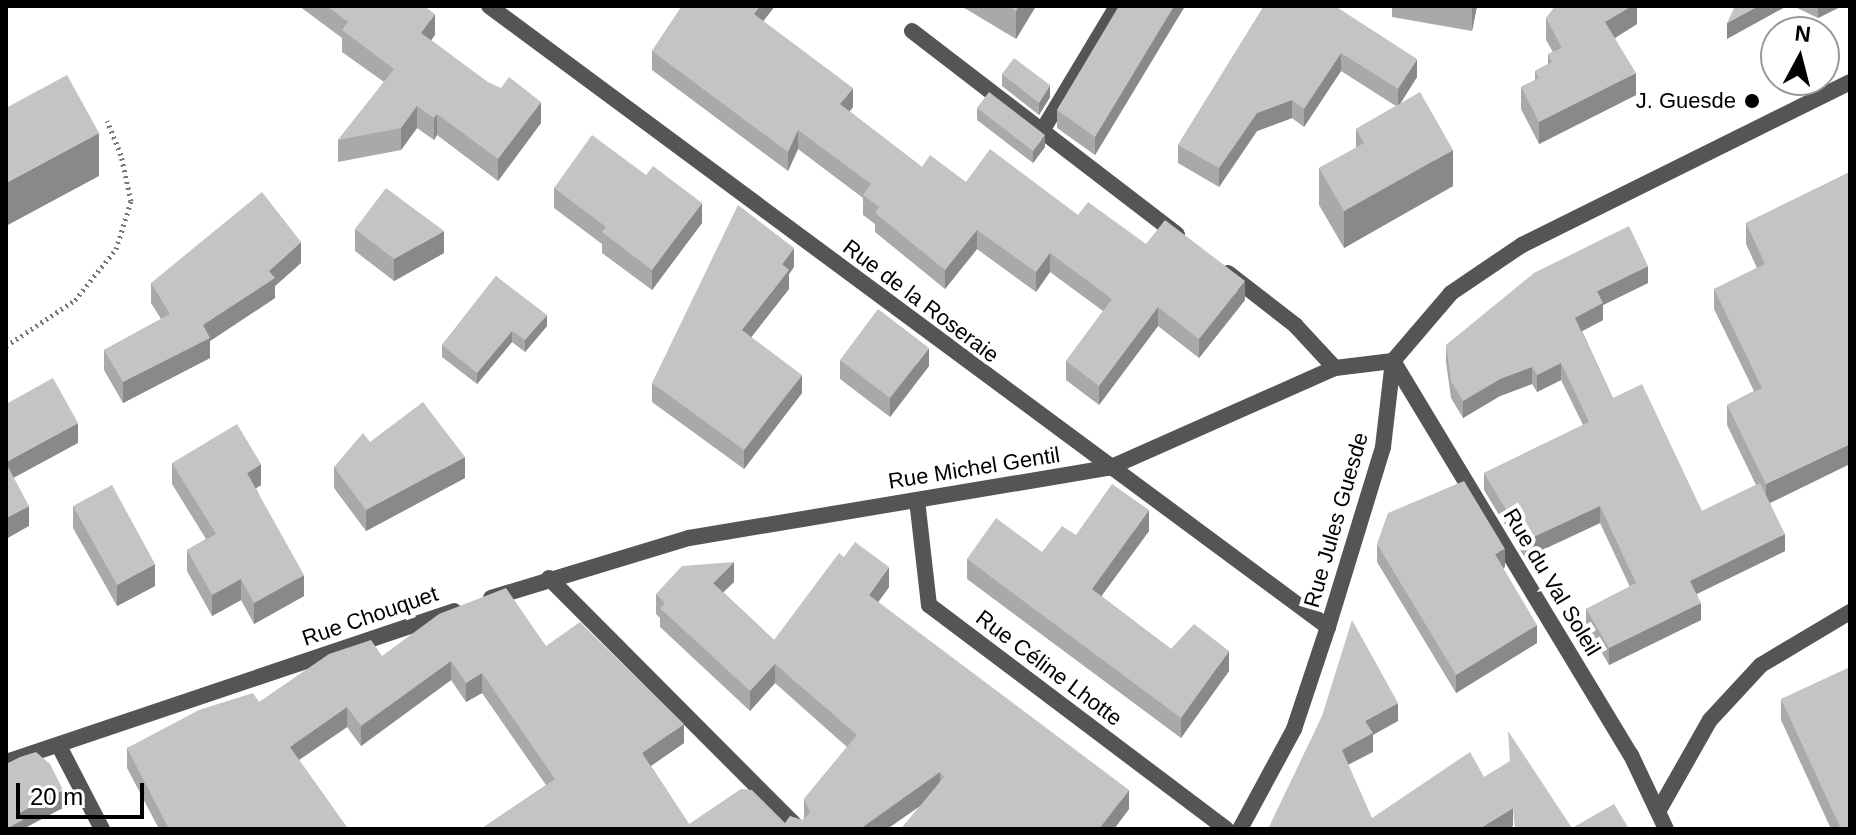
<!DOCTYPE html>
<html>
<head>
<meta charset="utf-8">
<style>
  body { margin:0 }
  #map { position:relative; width:1856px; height:835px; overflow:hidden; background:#fff; font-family:Arial,sans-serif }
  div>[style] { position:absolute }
  .path>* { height:5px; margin-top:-2.5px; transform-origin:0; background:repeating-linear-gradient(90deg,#777 0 2px,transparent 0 6px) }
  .lane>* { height:16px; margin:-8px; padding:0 8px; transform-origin:8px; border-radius:8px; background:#555 }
  .street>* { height:16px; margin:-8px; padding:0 8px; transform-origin:8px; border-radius:8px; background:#555 }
  .wall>* { inset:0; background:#a9a9a9 }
  .shaded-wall>* { inset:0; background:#898989 }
  .building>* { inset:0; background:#c4c4c4 }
  .dots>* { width:22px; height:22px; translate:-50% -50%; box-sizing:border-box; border:4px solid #fff; border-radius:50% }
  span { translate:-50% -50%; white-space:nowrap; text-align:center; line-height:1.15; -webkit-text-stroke:8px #fff; paint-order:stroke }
  .poi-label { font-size:22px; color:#000 }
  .right { translate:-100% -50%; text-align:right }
  .street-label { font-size:22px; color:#000 }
  .frame { position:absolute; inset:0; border:8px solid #000; pointer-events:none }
  .north { position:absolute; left:1760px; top:16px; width:80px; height:80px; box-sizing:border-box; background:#fff; border:2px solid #999; border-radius:50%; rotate:7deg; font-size:22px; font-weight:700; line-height:32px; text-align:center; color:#000 }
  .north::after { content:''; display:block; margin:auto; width:28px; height:36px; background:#000; clip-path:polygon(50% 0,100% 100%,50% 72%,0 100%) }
  .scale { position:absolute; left:16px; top:783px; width:128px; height:36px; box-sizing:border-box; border:4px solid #000; border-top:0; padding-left:10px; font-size:24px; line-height:28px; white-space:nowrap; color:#000; -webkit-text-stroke:6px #fff; paint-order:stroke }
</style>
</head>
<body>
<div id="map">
  <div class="path">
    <div style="left:6px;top:346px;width:83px;rotate:-33.7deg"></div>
    <div style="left:75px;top:300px;width:65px;rotate:-51.2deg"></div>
    <div style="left:116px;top:249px;width:50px;rotate:-72.6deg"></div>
    <div style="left:131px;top:201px;width:47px;rotate:-102.3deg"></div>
    <div style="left:121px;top:155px;width:37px;rotate:-112deg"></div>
  </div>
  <div class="lane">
    <div style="left:912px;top:31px;width:334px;rotate:37.5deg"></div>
    <div style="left:1042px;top:131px;width:146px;rotate:-59deg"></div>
    <div style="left:1228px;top:273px;width:85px;rotate:37.8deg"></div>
    <div style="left:1295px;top:325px;width:59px;rotate:47.1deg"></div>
  </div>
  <div class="street">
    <div style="left:489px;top:6px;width:1044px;rotate:36.51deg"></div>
    <div style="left:1393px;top:361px;width:460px;rotate:58.9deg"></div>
    <div style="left:1631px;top:755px;width:82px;rotate:64.7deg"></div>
    <div style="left:917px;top:500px;width:106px;rotate:83.5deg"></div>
    <div style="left:929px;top:605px;width:372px;rotate:37deg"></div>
    <div style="left:549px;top:578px;width:354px;rotate:45.1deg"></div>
    <div style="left:491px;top:598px;width:207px;rotate:-16.9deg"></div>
    <div style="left:689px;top:538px;width:426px;rotate:-9.5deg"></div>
    <div style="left:1109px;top:468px;width:247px;rotate:-23.9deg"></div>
    <div style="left:1335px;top:368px;width:58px;rotate:-6.9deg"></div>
    <div style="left:59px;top:746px;width:93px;rotate:62.6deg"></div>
    <div style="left:6px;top:762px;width:473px;rotate:-18.6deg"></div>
    <div style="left:1659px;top:810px;width:103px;rotate:-60.5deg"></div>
    <div style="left:1710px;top:720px;width:75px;rotate:-47.2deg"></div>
    <div style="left:1761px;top:665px;width:104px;rotate:-30.8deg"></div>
    <div style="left:1240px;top:829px;width:114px;rotate:-61.6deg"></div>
    <div style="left:1294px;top:729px;width:108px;rotate:-71.6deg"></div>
    <div style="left:1328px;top:627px;width:188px;rotate:-73deg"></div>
    <div style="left:1383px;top:447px;width:87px;rotate:-83.4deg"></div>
    <div style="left:1393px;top:361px;width:89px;rotate:-49.5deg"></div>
    <div style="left:1451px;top:293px;width:86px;rotate:-34.1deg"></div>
    <div style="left:1522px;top:245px;width:366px;rotate:-26.4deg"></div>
  </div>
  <div class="wall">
    <div style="clip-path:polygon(299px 6px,424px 6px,435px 35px,431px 40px,541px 123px,498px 181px,437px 135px,434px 140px,417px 128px,401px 150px,338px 162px,338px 140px,384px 82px,342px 52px,342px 38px)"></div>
    <div style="clip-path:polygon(682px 6px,775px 6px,763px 21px,853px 107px,849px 111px,922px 167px,966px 182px,1078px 215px,1146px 244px,1245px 300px,1199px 358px,1158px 326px,1099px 405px,1066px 380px,1066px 361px,1103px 311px,1050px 272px,1036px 292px,977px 249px,945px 289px,875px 232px,875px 224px,863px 215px,863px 198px,798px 149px,788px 171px,652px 70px,652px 51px)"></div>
    <div style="clip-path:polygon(961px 6px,1036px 6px,1016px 39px)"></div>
    <div style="clip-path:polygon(1119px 6px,1185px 6px,1095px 155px,1057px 128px,1057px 110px)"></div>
    <div style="clip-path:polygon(1264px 6px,1417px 77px,1400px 104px,1453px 186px,1344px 248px,1319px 205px,1319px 168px,1356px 148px,1356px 129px,1396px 106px,1341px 71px,1304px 127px,1292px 118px,1257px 131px,1219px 187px,1178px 163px,1178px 145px)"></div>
    <div style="clip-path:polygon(1392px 6px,1477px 6px,1472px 31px,1392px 17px)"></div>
    <div style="clip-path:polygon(1637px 6px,1637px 24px,1615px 38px,1636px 95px,1539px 144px,1521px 109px,1521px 87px,1535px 80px,1535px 71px,1548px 64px,1548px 54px,1553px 52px,1546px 40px,1546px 18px)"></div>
    <div style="clip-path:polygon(1793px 6px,1842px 6px,1818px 18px)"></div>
    <div style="clip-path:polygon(1002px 74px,1050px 97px,1039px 115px,1002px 86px)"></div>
    <div style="clip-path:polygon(977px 108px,1045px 147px,1033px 163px,977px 120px)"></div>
    <div style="clip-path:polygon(1850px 172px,1770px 503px,1785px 551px,1697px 594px,1701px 620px,1609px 665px,1586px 626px,1586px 609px,1630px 587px,1600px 523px,1525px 558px,1484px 490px,1484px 473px,1583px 425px,1561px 380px,1537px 392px,1532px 384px,1500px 396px,1463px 418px,1451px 398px,1446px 362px,1446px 345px,1648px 283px,1603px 305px,1603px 320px,1582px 331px,1613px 398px,1702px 511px,1756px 485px,1727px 425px,1727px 405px,1754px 391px,1714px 309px,1714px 289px,1757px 268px,1746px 244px,1746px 223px)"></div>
    <div style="clip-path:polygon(554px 188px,702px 223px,652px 290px,602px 253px,602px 244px,554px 208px)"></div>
    <div style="clip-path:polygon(355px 229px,444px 253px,394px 281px,355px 251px)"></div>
    <div style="clip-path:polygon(301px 263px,275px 286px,275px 298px,210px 341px,210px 358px,123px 403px,104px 370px,104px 350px,161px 319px,151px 303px,151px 283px)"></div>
    <div style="clip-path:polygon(794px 267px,789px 274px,789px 289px,751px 337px,802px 393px,744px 469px,652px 402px,652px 383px)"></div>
    <div style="clip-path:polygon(496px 276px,547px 326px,525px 352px,512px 342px,477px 384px,442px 357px,442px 345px)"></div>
    <div style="clip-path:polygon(840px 360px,929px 366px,890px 417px,840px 379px)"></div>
    <div style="clip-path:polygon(370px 442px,465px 478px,366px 531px,334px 488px,334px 467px)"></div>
    <div style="clip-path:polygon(172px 463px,261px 485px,256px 488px,304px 596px,254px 624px,241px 600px,212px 616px,187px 571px,187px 550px,206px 539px,172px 484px)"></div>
    <div style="clip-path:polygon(73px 506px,155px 586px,117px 606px,73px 528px)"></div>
    <div style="clip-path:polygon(1149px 531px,1101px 596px,1171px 649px,1229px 671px,1181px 738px,967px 579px,967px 559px,1042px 552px,1076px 535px)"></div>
    <div style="clip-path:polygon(1377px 544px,1505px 567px,1503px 568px,1537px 643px,1456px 693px,1377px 562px)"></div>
    <div style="clip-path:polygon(734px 582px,723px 592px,774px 640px,889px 587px,878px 602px,1129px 809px,1114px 829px,901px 829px,920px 806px,887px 829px,481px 829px,546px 785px,482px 693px,466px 702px,451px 680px,361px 746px,347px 727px,299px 760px,348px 829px,159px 829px,127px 768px,127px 748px,259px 702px,382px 656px,546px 646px,684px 743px,651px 766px,689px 824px,785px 823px,803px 820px,804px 818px,804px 799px,847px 747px,775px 683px,750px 711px,660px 627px,660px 618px,656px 614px,656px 594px)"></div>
    <div style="clip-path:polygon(1781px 699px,1850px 829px,1831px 829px,1781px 720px)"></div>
  </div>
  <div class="shaded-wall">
    <div style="clip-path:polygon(760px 6px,775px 6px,754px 33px,754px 14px)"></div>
    <div style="clip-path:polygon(1019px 6px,1036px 6px,1016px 39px,1016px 11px)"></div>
    <div style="clip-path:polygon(1174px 6px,1185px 6px,1095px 155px,1095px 137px)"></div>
    <div style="clip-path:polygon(1472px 6px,1477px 6px,1472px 31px)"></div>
    <div style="clip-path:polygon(1632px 6px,1637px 6px,1637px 24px,1605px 44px,1605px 22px)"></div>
    <div style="clip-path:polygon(1758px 6px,1787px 6px,1727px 39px,1727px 23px)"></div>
    <div style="clip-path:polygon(1818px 6px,1842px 6px,1818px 18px)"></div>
    <div style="clip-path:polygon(435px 14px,435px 35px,421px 54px,421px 33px)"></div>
    <div style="clip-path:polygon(1341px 53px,1341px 71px,1304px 127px,1304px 109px)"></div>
    <div style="clip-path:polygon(1417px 59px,1417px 77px,1398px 107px,1398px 89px)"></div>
    <div style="clip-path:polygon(1636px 73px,1636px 95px,1539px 144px,1539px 122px)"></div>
    <div style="clip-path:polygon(1050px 85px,1050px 97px,1039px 115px,1039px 103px)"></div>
    <div style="clip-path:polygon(853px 88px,853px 107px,840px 124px,840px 104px)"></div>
    <div style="clip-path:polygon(1292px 100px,1292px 118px,1257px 131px,1219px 187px,1219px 168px,1257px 113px)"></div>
    <div style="clip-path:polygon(541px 102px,541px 123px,498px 181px,498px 159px)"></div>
    <div style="clip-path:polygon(417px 106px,417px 128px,401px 150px,401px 128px)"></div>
    <div style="clip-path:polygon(437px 114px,437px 135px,434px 140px,434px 118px)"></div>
    <div style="clip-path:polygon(798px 130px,798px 149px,788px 171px,788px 152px)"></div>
    <div style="clip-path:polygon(99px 133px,99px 176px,6px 226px,6px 183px)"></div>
    <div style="clip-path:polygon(1045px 135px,1045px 147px,1033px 163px,1033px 151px)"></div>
    <div style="clip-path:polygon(1453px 150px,1453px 186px,1344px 248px,1344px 211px)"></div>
    <div style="clip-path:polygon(702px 203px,702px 223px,652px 290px,652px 270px)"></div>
    <div style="clip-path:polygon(977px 230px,977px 249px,945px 289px,945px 270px)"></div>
    <div style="clip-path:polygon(444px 231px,444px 253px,394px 281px,394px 259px)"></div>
    <div style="clip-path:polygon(301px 242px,301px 263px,275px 286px,275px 298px,210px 341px,210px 358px,123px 403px,123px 382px,203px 325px,269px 271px)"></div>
    <div style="clip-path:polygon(794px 248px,794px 267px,789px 274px,789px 289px,742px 349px,742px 330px,782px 264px)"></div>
    <div style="clip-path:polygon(1050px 253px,1050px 272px,1036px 292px,1036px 272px)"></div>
    <div style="clip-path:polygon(1648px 266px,1648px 283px,1603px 305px,1603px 320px,1575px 335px,1575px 318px,1597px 291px)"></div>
    <div style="clip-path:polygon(1245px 281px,1245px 300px,1199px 358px,1199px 339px)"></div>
    <div style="clip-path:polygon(1158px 307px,1158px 326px,1099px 405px,1099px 386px)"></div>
    <div style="clip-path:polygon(547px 315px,547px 326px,525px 352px,525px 340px)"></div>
    <div style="clip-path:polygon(512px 331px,512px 342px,477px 384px,477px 373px)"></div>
    <div style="clip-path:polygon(929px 348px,929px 366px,890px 417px,890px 398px)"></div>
    <div style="clip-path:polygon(1561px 363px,1561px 380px,1537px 392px,1537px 375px)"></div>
    <div style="clip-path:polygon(1532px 367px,1532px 384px,1500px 396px,1463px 418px,1463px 401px,1500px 379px)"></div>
    <div style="clip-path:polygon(802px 375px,802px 393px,744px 469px,744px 450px)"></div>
    <div style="clip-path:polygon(78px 423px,78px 443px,6px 482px,6px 462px)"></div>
    <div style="clip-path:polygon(1850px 444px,1850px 464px,1766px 505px,1766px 484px)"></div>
    <div style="clip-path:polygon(465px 457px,465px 478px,366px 531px,366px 510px)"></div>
    <div style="clip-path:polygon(261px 464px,261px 485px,247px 494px,247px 473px)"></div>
    <div style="clip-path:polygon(29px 506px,29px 526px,6px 539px,6px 518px)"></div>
    <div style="clip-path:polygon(1600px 506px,1600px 523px,1525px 558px,1525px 541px)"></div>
    <div style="clip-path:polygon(1149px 510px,1149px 531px,1092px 609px,1092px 589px)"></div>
    <div style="clip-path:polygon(1785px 534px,1785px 551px,1690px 597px,1690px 581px)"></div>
    <div style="clip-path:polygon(1505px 549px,1505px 567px,1495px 572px,1495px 554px)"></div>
    <div style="clip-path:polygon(734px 562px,734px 582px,713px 602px,713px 583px)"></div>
    <div style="clip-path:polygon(155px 564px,155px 586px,117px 606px,117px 585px)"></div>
    <div style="clip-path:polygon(889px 567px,889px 587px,869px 615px,869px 595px)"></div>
    <div style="clip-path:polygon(304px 575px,304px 596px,254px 624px,254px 603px)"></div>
    <div style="clip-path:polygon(241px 579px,241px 600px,212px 616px,212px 595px)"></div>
    <div style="clip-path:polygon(1701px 603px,1701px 620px,1609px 665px,1609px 648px)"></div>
    <div style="clip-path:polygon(1537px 625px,1537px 643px,1456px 693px,1456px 675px)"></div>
    <div style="clip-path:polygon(1229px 651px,1229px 671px,1181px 738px,1181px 718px)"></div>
    <div style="clip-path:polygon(451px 661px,451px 680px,361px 746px,361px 726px)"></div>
    <div style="clip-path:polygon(775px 664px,775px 683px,750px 711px,750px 691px)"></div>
    <div style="clip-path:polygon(482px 673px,482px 693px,466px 702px,466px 683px)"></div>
    <div style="clip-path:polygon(1398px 703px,1398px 721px,1373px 735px,1373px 752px,1342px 768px,1342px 750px,1365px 721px)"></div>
    <div style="clip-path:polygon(347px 707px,347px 727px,290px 766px,290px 747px)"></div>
    <div style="clip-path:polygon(684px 724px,684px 743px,642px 772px,642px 753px)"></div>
    <div style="clip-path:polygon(940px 772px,940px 792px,887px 829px,860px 829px)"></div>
    <div style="clip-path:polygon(63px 790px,63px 808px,23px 829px,6px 829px,19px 813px)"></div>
    <div style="clip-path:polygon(1129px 790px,1129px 809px,1114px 829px,1099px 829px)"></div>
    <div style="clip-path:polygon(1513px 808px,1513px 826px,1509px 829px,1479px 829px)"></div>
  </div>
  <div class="building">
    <div style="clip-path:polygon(327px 6px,424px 6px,435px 14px,421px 33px,488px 82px,501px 88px,509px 77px,541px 102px,498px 159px,437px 114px,434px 118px,417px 106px,401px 128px,338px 140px,394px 69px,342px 30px,348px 22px)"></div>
    <div style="clip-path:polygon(682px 6px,760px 6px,754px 14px,853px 88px,840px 104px,922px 167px,930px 155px,966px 182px,990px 149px,1078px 215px,1088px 202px,1146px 244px,1165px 220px,1245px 281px,1199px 339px,1158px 307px,1099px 386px,1066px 361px,1112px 299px,1050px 253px,1036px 272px,977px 230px,945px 270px,875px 213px,879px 207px,863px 195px,871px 184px,798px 130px,788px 152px,652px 51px)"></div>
    <div style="clip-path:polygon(1008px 6px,1019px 6px,1016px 11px)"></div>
    <div style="clip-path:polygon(1119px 6px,1174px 6px,1095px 137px,1057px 110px)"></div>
    <div style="clip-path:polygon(1264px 6px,1335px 6px,1417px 59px,1398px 89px,1341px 53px,1304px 109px,1292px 100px,1257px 113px,1219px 168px,1178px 145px)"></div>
    <div style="clip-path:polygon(1555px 6px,1632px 6px,1605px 22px,1636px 73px,1539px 122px,1521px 87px,1539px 78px,1535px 71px,1552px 62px,1548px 54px,1562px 48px,1546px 18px)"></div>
    <div style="clip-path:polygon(1735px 6px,1758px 6px,1727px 23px)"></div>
    <div style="clip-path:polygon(1014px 58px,1050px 85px,1039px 103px,1002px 74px)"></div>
    <div style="clip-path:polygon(67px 75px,99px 133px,6px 183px,6px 108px)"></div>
    <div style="clip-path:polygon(989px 92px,1045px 135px,1033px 151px,977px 108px)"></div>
    <div style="clip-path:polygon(1420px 92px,1453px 150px,1344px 211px,1319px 168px,1364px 143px,1356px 129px)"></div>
    <div style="clip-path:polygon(592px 135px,646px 175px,653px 166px,702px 203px,652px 270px,602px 232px,606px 227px,554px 188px)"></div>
    <div style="clip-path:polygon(1850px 172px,1850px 444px,1766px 484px,1727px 405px,1762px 388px,1714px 289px,1765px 264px,1746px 223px)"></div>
    <div style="clip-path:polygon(386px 188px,444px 231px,394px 259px,355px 229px)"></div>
    <div style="clip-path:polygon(262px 192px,301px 242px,269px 271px,275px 278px,203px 325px,210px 338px,123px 382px,104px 350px,170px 314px,151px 283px)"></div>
    <div style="clip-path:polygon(738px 205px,794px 248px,782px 264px,789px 270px,742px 330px,802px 375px,744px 450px,652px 383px)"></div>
    <div style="clip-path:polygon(1629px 226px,1648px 266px,1597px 291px,1603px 303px,1575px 318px,1613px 398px,1642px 384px,1702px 511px,1760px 483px,1785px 534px,1690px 581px,1701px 603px,1609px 648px,1586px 609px,1636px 583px,1600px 506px,1525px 541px,1484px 473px,1589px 422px,1561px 363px,1537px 375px,1532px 367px,1500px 379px,1463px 401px,1451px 381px,1446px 345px,1534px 273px)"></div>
    <div style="clip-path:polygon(496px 276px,547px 315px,525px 340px,512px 331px,477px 373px,442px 345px)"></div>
    <div style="clip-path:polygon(878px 309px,929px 348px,890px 398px,840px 360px)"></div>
    <div style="clip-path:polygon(53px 378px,78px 423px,6px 462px,6px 404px)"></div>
    <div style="clip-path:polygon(423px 402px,465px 457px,366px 510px,334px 467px,363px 433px,370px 442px)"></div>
    <div style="clip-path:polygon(237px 424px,261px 464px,247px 473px,304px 575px,254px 603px,241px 579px,212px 595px,187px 550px,216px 534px,172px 463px)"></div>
    <div style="clip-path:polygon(6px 463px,29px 506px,6px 518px)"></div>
    <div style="clip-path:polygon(1464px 481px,1505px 549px,1495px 554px,1537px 625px,1456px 675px,1377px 544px,1388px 513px)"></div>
    <div style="clip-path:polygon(1112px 484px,1149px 510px,1092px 589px,1171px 649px,1194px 624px,1229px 651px,1181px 718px,967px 559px,996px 518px,1042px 552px,1062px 526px,1076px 535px)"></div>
    <div style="clip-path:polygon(112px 485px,155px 564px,117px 585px,73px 506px)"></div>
    <div style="clip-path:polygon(855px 542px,889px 567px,869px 595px,1129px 790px,1099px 829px,901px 829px,944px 777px,940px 772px,860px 829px,481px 829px,555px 779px,482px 673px,466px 683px,451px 661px,361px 726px,347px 707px,290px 747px,348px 829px,169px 829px,127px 748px,199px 710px,253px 693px,259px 702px,329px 654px,371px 640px,382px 656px,439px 614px,506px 588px,546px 646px,580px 622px,684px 724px,642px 753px,689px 824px,741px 789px,752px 790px,785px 823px,790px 816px,803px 820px,810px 812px,804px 799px,857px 735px,775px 664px,750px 691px,660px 608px,665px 603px,656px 594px,682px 566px,734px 562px,713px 583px,774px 640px,839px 553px,844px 557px)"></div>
    <div style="clip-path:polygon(1352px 620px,1398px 703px,1365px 721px,1373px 733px,1342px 750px,1372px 818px,1470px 752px,1484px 777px,1510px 761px,1508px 731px,1572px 828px,1614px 804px,1629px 829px,1515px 829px,1513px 808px,1479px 829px,1470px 829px,1469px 827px,1466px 829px,1268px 829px,1322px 716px)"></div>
    <div style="clip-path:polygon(1850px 667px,1850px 829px,1841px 829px,1781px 699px)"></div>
    <div style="clip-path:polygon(36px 752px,50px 764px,63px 790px,19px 813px,23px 820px,6px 829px,6px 764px,20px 757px)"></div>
  </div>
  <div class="dots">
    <div style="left:1752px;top:101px;background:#000"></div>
  </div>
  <div class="poi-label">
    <span class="right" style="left:1736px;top:101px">J. Guesde</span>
  </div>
  <div class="street-label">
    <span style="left:921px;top:301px;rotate:37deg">Rue de la Roseraie</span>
    <span style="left:974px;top:468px;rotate:-9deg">Rue Michel Gentil</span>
    <span style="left:1336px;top:520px;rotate:-74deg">Rue Jules Guesde</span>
    <span style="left:1552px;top:582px;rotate:59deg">Rue du Val Soleil</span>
    <span style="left:370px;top:616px;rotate:-19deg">Rue Chouquet</span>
    <span style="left:1049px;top:668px;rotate:37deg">Rue Céline Lhotte</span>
  </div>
  <div class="frame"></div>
  <div class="north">N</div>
  <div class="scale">20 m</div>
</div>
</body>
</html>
